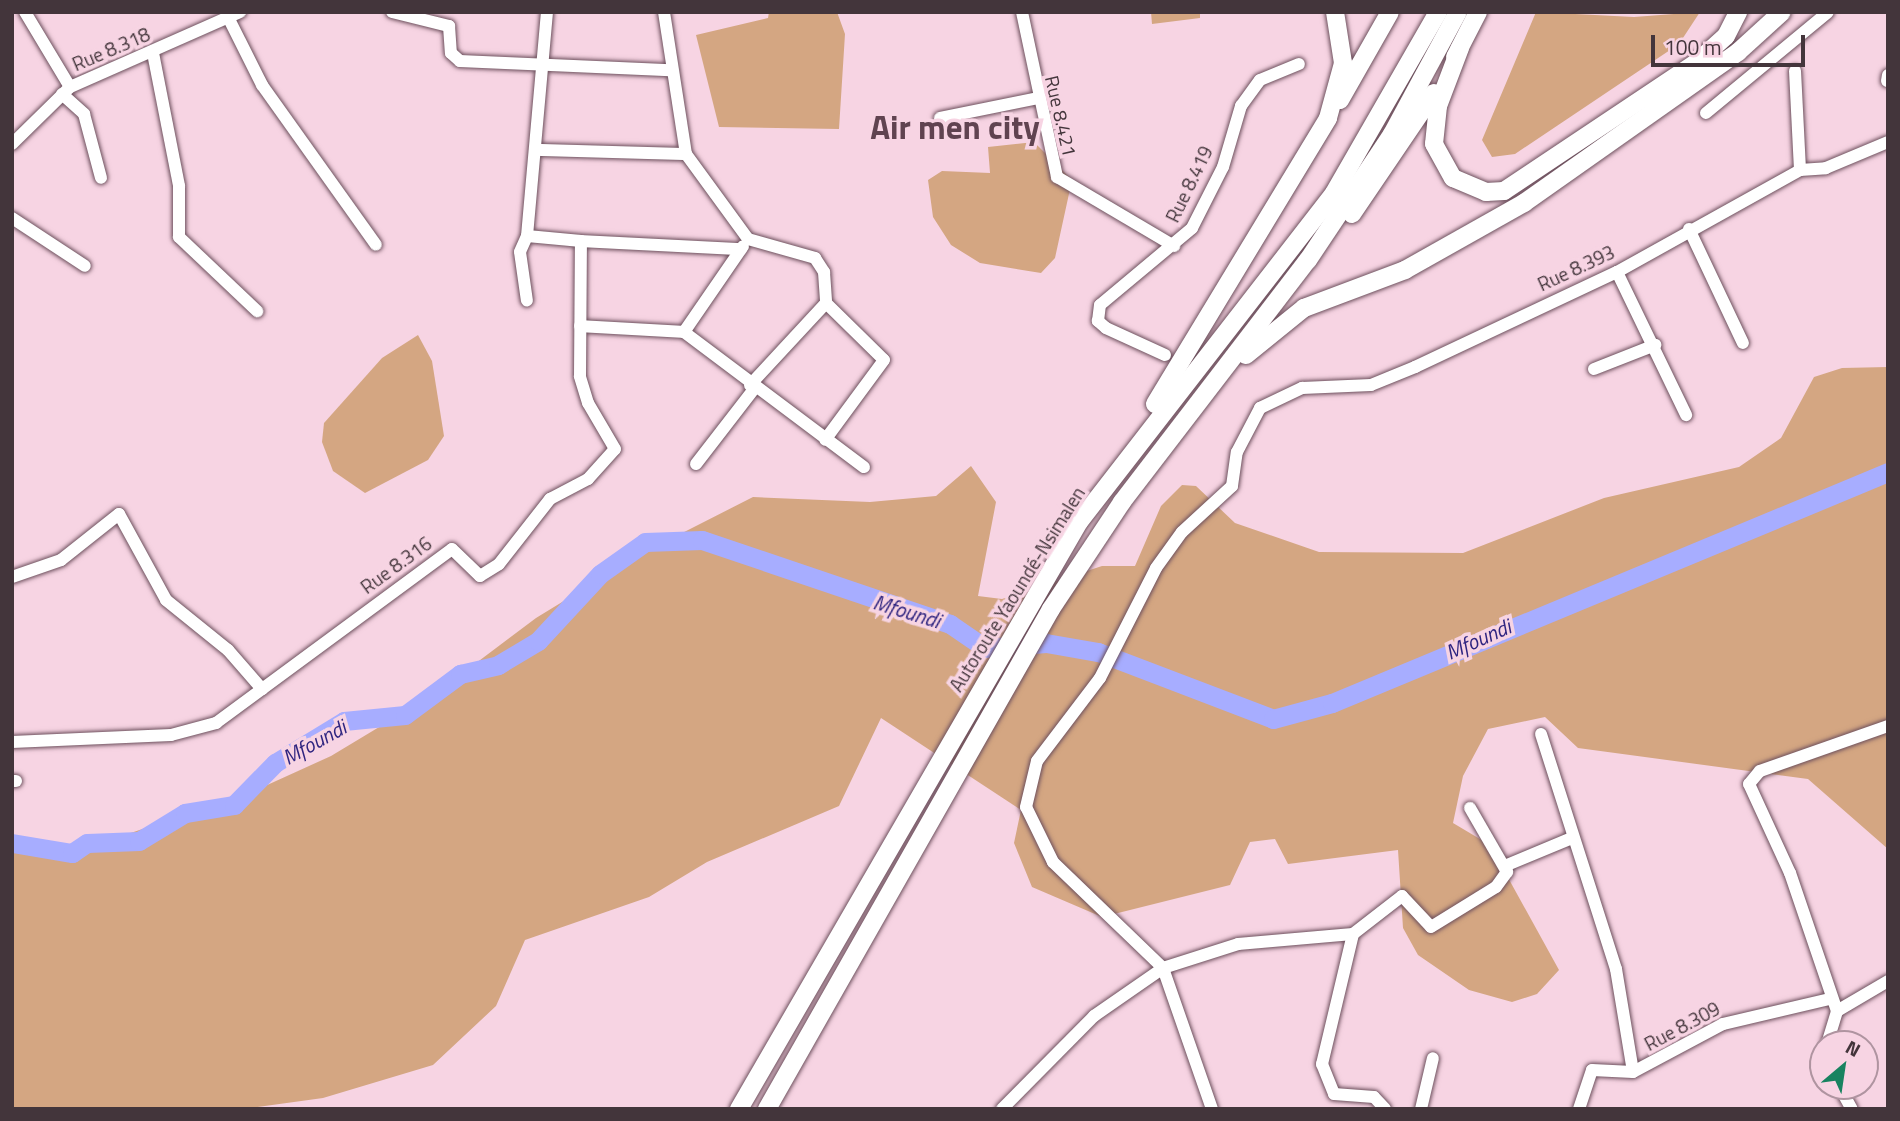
<!DOCTYPE html>
<html>
<head>
<meta charset="utf-8">
<style>
  body { margin:0 }
  #map { position:relative; width:1900px; height:1121px; overflow:hidden; background:#f7d4e3; font-family:"Titillium Web",sans-serif }
  div>[style] { position:absolute }
  .green>* { inset:0; background:#d4a682 }
  .river>* { height:19px; margin:-9.5px; padding:0 9.5px; transform-origin:9.5px; border-radius:9.5px; background:#a7adff }
  .roads { filter:drop-shadow(0 0 2px #6d505d) drop-shadow(0 0 2px #6d505d) }
  .minor>* { height:12px; margin:-6px; padding:0 6px; transform-origin:6px; border-radius:6px; background:#fff }
  .highway>* { height:18px; margin:-9px; padding:0 9px; transform-origin:9px; border-radius:9px; background:#fff }
  span { translate:-50% -50%; white-space:nowrap; text-align:center; line-height:1.15; -webkit-text-stroke:7px #f7d4e3; paint-order:stroke }
  .street-label { font-size:19px; color:#43353b }
  .water-label { font-size:21px; color:#2f2580; font-style:italic }
  .town-label { font-size:33px; color:#604350; font-weight:700 }
  .frame { position:absolute; inset:0; border:14px solid #43353b; pointer-events:none }
  .north { position:absolute; left:1809px; top:1030px; width:70px; height:70px; box-sizing:border-box; background:#f7d4e3; border:2px solid #af94a0; border-radius:50%; rotate:29deg; font-size:19px; font-weight:700; line-height:28px; text-align:center; color:#43353b }
  .north::after { content:''; display:block; margin:auto; width:24px; height:32px; background:#188360; clip-path:polygon(50% 0,100% 100%,50% 72%,0 100%) }
  .scale { position:absolute; left:1651px; top:35px; width:154px; height:32px; box-sizing:border-box; border:4px solid #43353b; border-top:0; padding-left:9px; font-size:21px; line-height:24px; white-space:nowrap; color:#43353b; -webkit-text-stroke:5px #f7d4e3; paint-order:stroke }
</style>
</head>
<body>
<div id="map">
  <div class="green">
    <div style="clip-path:polygon(769px 12px,837px 12px,845px 34px,839px 129px,719px 127px,696px 35px,768px 18px)"></div>
    <div style="clip-path:polygon(1151px 12px,1200px 12px,1200px 18px,1152px 24px)"></div>
    <div style="clip-path:polygon(1536px 12px,1634px 17px,1700px 12px,1679px 44px,1515px 154px,1492px 157px,1482px 140px)"></div>
    <div style="clip-path:polygon(1034px 142px,1072px 180px,1055px 258px,1041px 273px,980px 263px,951px 245px,933px 217px,928px 180px,942px 171px,990px 173px,988px 147px)"></div>
    <div style="clip-path:polygon(418px 335px,432px 361px,444px 436px,428px 460px,365px 493px,333px 471px,322px 442px,324px 423px,382px 358px)"></div>
    <div style="clip-path:polygon(1888px 367px,1888px 849px,1808px 779px,1578px 748px,1545px 717px,1488px 729px,1463px 776px,1453px 823px,1490px 845px,1559px 970px,1537px 994px,1512px 1002px,1469px 990px,1418px 955px,1403px 928px,1398px 850px,1288px 864px,1275px 839px,1250px 842px,1230px 885px,1102px 917px,1032px 887px,1014px 843px,1021px 810px,881px 718px,839px 806px,707px 862px,649px 897px,525px 940px,496px 1006px,433px 1065px,323px 1098px,243px 1109px,12px 1109px,12px 843px,72px 853px,254px 791px,331px 756px,439px 691px,536px 618px,639px 555px,753px 497px,870px 502px,936px 496px,971px 466px,996px 502px,978px 596px,1002px 599px,1102px 566px,1135px 566px,1161px 506px,1182px 485px,1196px 486px,1235px 523px,1319px 552px,1463px 553px,1604px 498px,1739px 467px,1781px 438px,1814px 377px,1842px 368px)"></div>
  </div>
  <div class="river">
    <div style="left:12px;top:843px;width:61px;rotate:9.5deg"></div>
    <div style="left:72px;top:853px;width:18px;rotate:-34deg"></div>
    <div style="left:87px;top:843px;width:52px;rotate:-2.2deg"></div>
    <div style="left:139px;top:841px;width:54px;rotate:-31.3deg"></div>
    <div style="left:185px;top:813px;width:50px;rotate:-9.3deg"></div>
    <div style="left:234px;top:805px;width:59px;rotate:-45.7deg"></div>
    <div style="left:275px;top:763px;width:81px;rotate:-31.3deg"></div>
    <div style="left:344px;top:721px;width:61px;rotate:-5.6deg"></div>
    <div style="left:405px;top:715px;width:69px;rotate:-36.7deg"></div>
    <div style="left:460px;top:674px;width:39px;rotate:-13deg"></div>
    <div style="left:498px;top:665px;width:47px;rotate:-31deg"></div>
    <div style="left:538px;top:641px;width:91px;rotate:-47.2deg"></div>
    <div style="left:600px;top:574px;width:55px;rotate:-35.4deg"></div>
    <div style="left:645px;top:542px;width:57px;rotate:-2deg"></div>
    <div style="left:702px;top:540px;width:262px;rotate:18.7deg"></div>
    <div style="left:950px;top:624px;width:42px;rotate:34.4deg"></div>
    <div style="left:985px;top:648px;width:61px;rotate:-4.7deg"></div>
    <div style="left:1046px;top:643px;width:53px;rotate:9.8deg"></div>
    <div style="left:1098px;top:652px;width:187px;rotate:20.9deg"></div>
    <div style="left:1273px;top:719px;width:61px;rotate:-15.2deg"></div>
    <div style="left:1332px;top:703px;width:602px;rotate:-22.56deg"></div>
  </div>
  <div class="roads">
    <div class="minor">
      <div style="left:25px;top:12px;width:87px;rotate:59deg"></div>
      <div style="left:392px;top:12px;width:59px;rotate:13.8deg"></div>
      <div style="left:449px;top:26px;width:27px;rotate:86deg"></div>
      <div style="left:451px;top:53px;width:12px;rotate:42deg"></div>
      <div style="left:460px;top:61px;width:210px;rotate:2.5deg"></div>
      <div style="left:664px;top:12px;width:144px;rotate:81.2deg"></div>
      <div style="left:686px;top:154px;width:105px;rotate:53.9deg"></div>
      <div style="left:748px;top:239px;width:70px;rotate:15.8deg"></div>
      <div style="left:815px;top:258px;width:17px;rotate:57deg"></div>
      <div style="left:824px;top:272px;width:31px;rotate:86deg"></div>
      <div style="left:826px;top:303px;width:81px;rotate:44.5deg"></div>
      <div style="left:884px;top:360px;width:99px;rotate:126.4deg"></div>
      <div style="left:1022px;top:12px;width:169px;rotate:78deg"></div>
      <div style="left:1057px;top:177px;width:136px;rotate:30.5deg"></div>
      <div style="left:229px;top:19px;width:74px;rotate:63.4deg"></div>
      <div style="left:262px;top:85px;width:196px;rotate:54.5deg"></div>
      <div style="left:153px;top:53px;width:136px;rotate:78.9deg"></div>
      <div style="left:179px;top:186px;width:51px;rotate:90deg"></div>
      <div style="left:179px;top:237px;width:108px;rotate:43.5deg"></div>
      <div style="left:1795px;top:71px;width:99px;rotate:87.1deg"></div>
      <div style="left:1887px;top:81px;width:6px;rotate:-81deg"></div>
      <div style="left:62px;top:94px;width:30px;rotate:42deg"></div>
      <div style="left:84px;top:114px;width:66px;rotate:75.1deg"></div>
      <div style="left:1706px;top:113px;width:158px;rotate:-39.6deg"></div>
      <div style="left:940px;top:118px;width:100px;rotate:-11.5deg"></div>
      <div style="left:12px;top:144px;width:81px;rotate:-44.5deg"></div>
      <div style="left:70px;top:87px;width:186px;rotate:-23.8deg"></div>
      <div style="left:539px;top:150px;width:147px;rotate:1.6deg"></div>
      <div style="left:12px;top:218px;width:87px;rotate:33.3deg"></div>
      <div style="left:1689px;top:229px;width:126px;rotate:64.7deg"></div>
      <div style="left:527px;top:236px;width:17px;rotate:114deg"></div>
      <div style="left:520px;top:252px;width:49px;rotate:81.9deg"></div>
      <div style="left:581px;top:241px;width:160px;rotate:2.9deg"></div>
      <div style="left:1617px;top:272px;width:159px;rotate:64.2deg"></div>
      <div style="left:580px;top:326px;width:104px;rotate:3.3deg"></div>
      <div style="left:684px;top:332px;width:225px;rotate:36.9deg"></div>
      <div style="left:684px;top:332px;width:104px;rotate:-55.5deg"></div>
      <div style="left:1165px;top:355px;width:65px;rotate:-155.4deg"></div>
      <div style="left:1106px;top:328px;width:11px;rotate:-139deg"></div>
      <div style="left:1098px;top:321px;width:16px;rotate:-83deg"></div>
      <div style="left:1100px;top:305px;width:120px;rotate:-39.9deg"></div>
      <div style="left:1192px;top:228px;width:68px;rotate:-63.1deg"></div>
      <div style="left:1223px;top:167px;width:64px;rotate:-73.6deg"></div>
      <div style="left:1241px;top:106px;width:32px;rotate:-54deg"></div>
      <div style="left:1260px;top:80px;width:42px;rotate:-22.3deg"></div>
      <div style="left:1594px;top:369px;width:66px;rotate:-21.5deg"></div>
      <div style="left:750px;top:385px;width:112px;rotate:-47.2deg"></div>
      <div style="left:696px;top:464px;width:95px;rotate:-52.3deg"></div>
      <div style="left:12px;top:577px;width:52px;rotate:-19.1deg"></div>
      <div style="left:61px;top:560px;width:74px;rotate:-38.4deg"></div>
      <div style="left:119px;top:514px;width:98px;rotate:61.3deg"></div>
      <div style="left:166px;top:600px;width:80px;rotate:38.9deg"></div>
      <div style="left:228px;top:650px;width:52px;rotate:48.9deg"></div>
      <div style="left:1541px;top:734px;width:247px;rotate:72.3deg"></div>
      <div style="left:1616px;top:969px;width:104px;rotate:80.6deg"></div>
      <div style="left:12px;top:742px;width:159px;rotate:-2.5deg"></div>
      <div style="left:171px;top:735px;width:47px;rotate:-14.9deg"></div>
      <div style="left:216px;top:723px;width:293px;rotate:-36.4deg"></div>
      <div style="left:452px;top:549px;width:39px;rotate:44deg"></div>
      <div style="left:480px;top:576px;width:22px;rotate:-32deg"></div>
      <div style="left:499px;top:564px;width:83px;rotate:-51.9deg"></div>
      <div style="left:550px;top:499px;width:43px;rotate:-27.8deg"></div>
      <div style="left:588px;top:479px;width:40px;rotate:-48deg"></div>
      <div style="left:615px;top:449px;width:53px;rotate:-120.4deg"></div>
      <div style="left:588px;top:403px;width:28px;rotate:-107deg"></div>
      <div style="left:580px;top:376px;width:135px;rotate:-89.6deg"></div>
      <div style="left:581px;top:241px;width:54px;rotate:-174.7deg"></div>
      <div style="left:527px;top:236px;width:225px;rotate:-84.9deg"></div>
      <div style="left:12px;top:781px;width:4px"></div>
      <div style="left:1507px;top:865px;width:70px;rotate:-22.6deg"></div>
      <div style="left:1353px;top:934px;width:134px;rotate:103.4deg"></div>
      <div style="left:1322px;top:1064px;width:32px;rotate:68deg"></div>
      <div style="left:1334px;top:1094px;width:40px;rotate:4.3deg"></div>
      <div style="left:1374px;top:1097px;width:16px;rotate:47deg"></div>
      <div style="left:1837px;top:1011px;width:146px;rotate:-108.8deg"></div>
      <div style="left:1790px;top:873px;width:98px;rotate:-114.7deg"></div>
      <div style="left:1749px;top:784px;width:17px;rotate:-50deg"></div>
      <div style="left:1760px;top:771px;width:136px;rotate:-19.4deg"></div>
      <div style="left:1827px;top:1044px;width:34px;rotate:-73deg"></div>
      <div style="left:1837px;top:1011px;width:59px;rotate:-30.5deg"></div>
      <div style="left:1839px;top:1086px;width:26px;rotate:61deg"></div>
      <div style="left:1002px;top:1109px;width:131px;rotate:-45.3deg"></div>
      <div style="left:1094px;top:1016px;width:84px;rotate:-34.8deg"></div>
      <div style="left:1163px;top:968px;width:153px;rotate:-136.1deg"></div>
      <div style="left:1053px;top:862px;width:61px;rotate:-116.1deg"></div>
      <div style="left:1026px;top:807px;width:47px;rotate:-76.6deg"></div>
      <div style="left:1037px;top:761px;width:104px;rotate:-52.8deg"></div>
      <div style="left:1100px;top:678px;width:123px;rotate:-63deg"></div>
      <div style="left:1156px;top:568px;width:44px;rotate:-54.2deg"></div>
      <div style="left:1182px;top:532px;width:68px;rotate:-42.6deg"></div>
      <div style="left:1232px;top:486px;width:34px;rotate:-82deg"></div>
      <div style="left:1237px;top:452px;width:50px;rotate:-62.4deg"></div>
      <div style="left:1260px;top:408px;width:47px;rotate:-25.5deg"></div>
      <div style="left:1302px;top:388px;width:69px;rotate:-2.5deg"></div>
      <div style="left:1371px;top:385px;width:48px;rotate:-22.2deg"></div>
      <div style="left:1415px;top:367px;width:223px;rotate:-25.2deg"></div>
      <div style="left:1617px;top:272px;width:210px;rotate:-29.1deg"></div>
      <div style="left:1800px;top:170px;width:26px;rotate:-4deg"></div>
      <div style="left:1826px;top:168px;width:67px;rotate:-22.8deg"></div>
      <div style="left:1212px;top:1109px;width:149px;rotate:-109.2deg"></div>
      <div style="left:1163px;top:968px;width:79px;rotate:-17.7deg"></div>
      <div style="left:1238px;top:944px;width:115px;rotate:-5deg"></div>
      <div style="left:1353px;top:934px;width:62px;rotate:-37.8deg"></div>
      <div style="left:1402px;top:896px;width:42px;rotate:46.9deg"></div>
      <div style="left:1431px;top:927px;width:76px;rotate:-31.6deg"></div>
      <div style="left:1496px;top:887px;width:19px;rotate:-54deg"></div>
      <div style="left:1507px;top:872px;width:74px;rotate:-120deg"></div>
      <div style="left:1421px;top:1109px;width:52px;rotate:-76.8deg"></div>
      <div style="left:1579px;top:1109px;width:41px;rotate:-71.6deg"></div>
      <div style="left:1592px;top:1070px;width:41px;rotate:2.8deg"></div>
      <div style="left:1633px;top:1072px;width:102px;rotate:-28.1deg"></div>
      <div style="left:1723px;top:1024px;width:110px;rotate:-13.2deg"></div>
    </div>
    <div class="highway">
      <div style="left:1460px;top:48px;width:62px;rotate:110.8deg"></div>
      <div style="left:1438px;top:106px;width:38px;rotate:96deg"></div>
      <div style="left:1434px;top:144px;width:39px;rotate:61deg"></div>
      <div style="left:1453px;top:178px;width:36px;rotate:23deg"></div>
      <div style="left:1486px;top:192px;width:18px;rotate:-3deg"></div>
      <div style="left:1504px;top:191px;width:231px;rotate:-33.7deg"></div>
      <div style="left:1696px;top:63px;width:40px;rotate:-42deg"></div>
      <div style="left:1726px;top:36px;width:27px;rotate:-63deg"></div>
      <div style="left:1455px;top:57px;width:51px;rotate:-62.9deg"></div>
      <div style="left:1340px;top:100px;width:101px;rotate:-60.4deg"></div>
      <div style="left:1352px;top:214px;width:146px;rotate:-55.9deg"></div>
      <div style="left:1246px;top:355px;width:75px;rotate:-39deg"></div>
      <div style="left:1304px;top:308px;width:108px;rotate:-20.6deg"></div>
      <div style="left:1405px;top:270px;width:137px;rotate:-29.4deg"></div>
      <div style="left:1524px;top:203px;width:262px;rotate:-35.2deg"></div>
      <div style="left:1738px;top:52px;width:59px;rotate:-42.3deg"></div>
      <div style="left:1155px;top:404px;width:334px;rotate:-58.8deg"></div>
      <div style="left:1328px;top:118px;width:57px;rotate:-74.7deg"></div>
      <div style="left:1343px;top:63px;width:52px;rotate:-98.9deg"></div>
      <div style="left:739px;top:1109px;width:678px;rotate:-59.92deg"></div>
      <div style="left:1079px;top:522px;width:416px;rotate:-52.2deg"></div>
      <div style="left:1334px;top:193px;width:209px;rotate:-60.1deg"></div>
      <div style="left:767px;top:1109px;width:575px;rotate:-60.4deg"></div>
      <div style="left:1051px;top:609px;width:128px;rotate:-56.4deg"></div>
      <div style="left:1122px;top:502px;width:305px;rotate:-52.5deg"></div>
      <div style="left:1308px;top:260px;width:151px;rotate:-56.3deg"></div>
      <div style="left:1392px;top:134px;width:139px;rotate:-61.6deg"></div>
    </div>
  </div>
  <div class="street-label">
    <span style="left:111px;top:49px;rotate:-23deg">Rue 8.318</span>
    <span style="left:1061px;top:116px;rotate:77deg">Rue 8.421</span>
    <span style="left:1189px;top:184px;rotate:-64deg">Rue 8.419</span>
    <span style="left:1576px;top:268px;rotate:-25deg">Rue 8.393</span>
    <span style="left:396px;top:565px;rotate:-36deg">Rue 8.316</span>
    <span style="left:1017px;top:589px;rotate:-58deg">Autoroute Yaoundé-Nsimalen</span>
    <span style="left:1682px;top:1026px;rotate:-28deg">Rue 8.309</span>
  </div>
  <div class="water-label">
    <span style="left:907px;top:611px;rotate:17deg">Mfoundi</span>
    <span style="left:1478px;top:639px;rotate:-24deg">Mfoundi</span>
    <span style="left:314px;top:742px;rotate:-29deg">Mfoundi</span>
  </div>
  <div class="town-label">
    <span style="left:955px;top:128px">Air men city</span>
  </div>
  <div class="frame"></div>
  <div class="north">N</div>
  <div class="scale">100 m</div>
</div>
</body>
</html>
